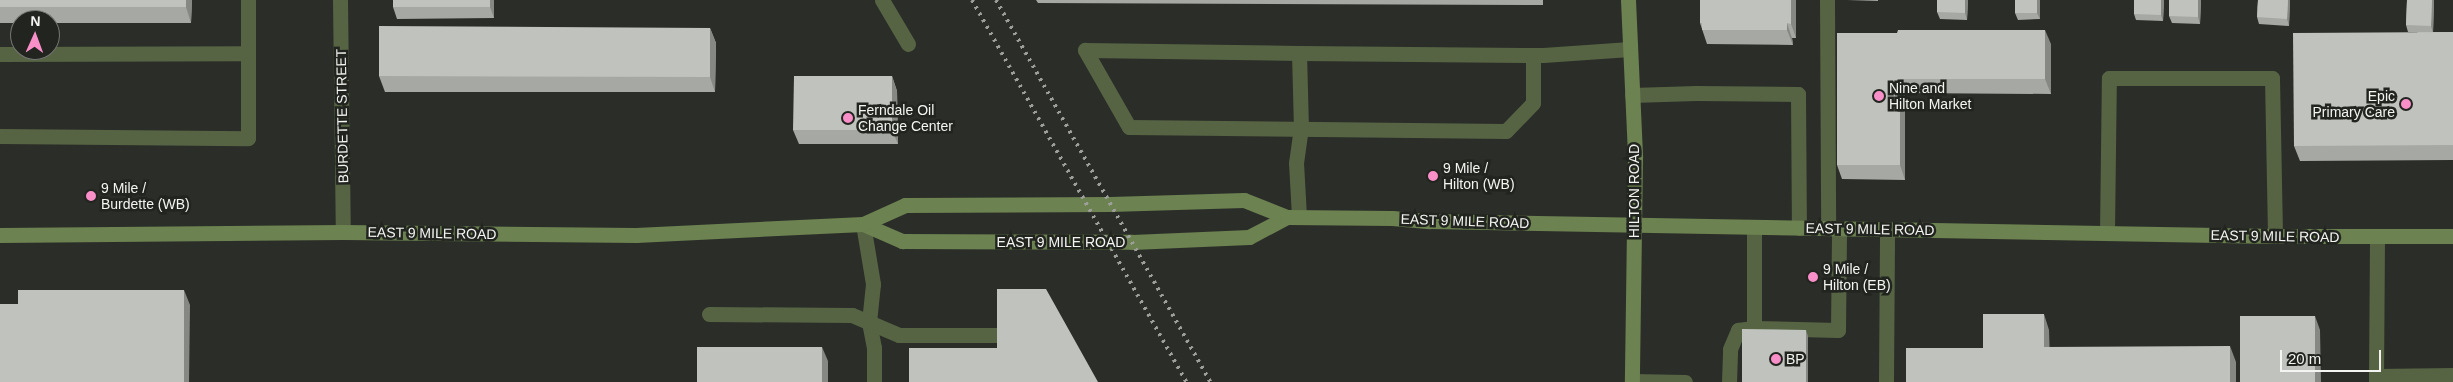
<!DOCTYPE html>
<html>
<head>
<meta charset="utf-8">
<style>
  body { margin:0 }
  #map { position:relative; width:2453px; height:382px; overflow:hidden; background:#2b2d28; font-family:Helvetica,sans-serif }
  div>[style] { position:absolute }
  .lane>* { height:15px; margin:-7.5px; padding:0 7.5px; transform-origin:7.5px; border-radius:7.5px; background:#566444 }
  .street>* { height:15px; margin:-7.5px; padding:0 7.5px; transform-origin:7.5px; border-radius:7.5px; background:#566444 }
  .secondary>* { height:15px; margin:-7.5px; padding:0 7.5px; transform-origin:7.5px; border-radius:7.5px; background:#6c8250 }
  .rail>* { height:4px; margin-top:-2px; transform-origin:0; background:repeating-linear-gradient(90deg,#9e9f9b 0 2.5px,transparent 0 7.5px) }
  .wall>* { inset:0; background:#a5a8a3 }
  .shaded-wall>* { inset:0; background:#868884 }
  .building>* { inset:0; background:#c0c3bd }
  .dots>* { width:14px; height:14px; translate:-50% -50%; box-sizing:border-box; border:2px solid #21241f; border-radius:50% }
  span { translate:-50% -50%; white-space:nowrap; text-align:center; line-height:1.15; -webkit-text-stroke:5px #21241f; paint-order:stroke }
  .poi-label { font-size:14px; color:#f4f5f2 }
  .left { translate:0 -50%; text-align:left }
  .right { translate:-100% -50%; text-align:right }
  .street-label { font-size:14px; color:#f4f5f2 }
  .north { position:absolute; left:10px; top:10px; width:50px; height:50px; box-sizing:border-box; background:#21241f; border:1px solid #757873; border-radius:50%; rotate:2deg; font-size:14px; font-weight:700; line-height:20px; text-align:center; color:#f4f5f2 }
  .north::after { content:''; display:block; margin:auto; width:18px; height:22px; background:#f98fc8; clip-path:polygon(50% 0,100% 100%,50% 72%,0 100%) }
  .scale { position:absolute; left:2280px; top:350px; width:101px; height:22px; box-sizing:border-box; border:2px solid #f4f5f2; border-top:0; padding-left:6px; font-size:15px; line-height:18px; white-space:nowrap; color:#f4f5f2; -webkit-text-stroke:4px #21241f; paint-order:stroke }
</style>
</head>
<body>
<div id="map">
  <div class="lane">
    <div style="left:882px;top:0;width:51px;rotate:59.4deg"></div>
    <div style="left:1827px;top:0;width:228px;rotate:89.7deg"></div>
    <div style="left:0;top:54px;width:247px;rotate:-0.2deg"></div>
    <div style="left:1533px;top:55px;width:48px;rotate:90deg"></div>
    <div style="left:1533px;top:103px;width:39px;rotate:134deg"></div>
    <div style="left:1506px;top:131px;width:377px;rotate:-179.4deg"></div>
    <div style="left:1129px;top:127px;width:89px;rotate:-119.7deg"></div>
    <div style="left:1085px;top:50px;width:214px;rotate:0.8deg"></div>
    <div style="left:1299px;top:53px;width:234px;rotate:0.5deg"></div>
    <div style="left:1533px;top:55px;width:10px"></div>
    <div style="left:1543px;top:55px;width:87px;rotate:-3.9deg"></div>
    <div style="left:1632px;top:95px;width:64px;rotate:-1.8deg"></div>
    <div style="left:1696px;top:93px;width:102px;rotate:0.6deg"></div>
    <div style="left:1798px;top:94px;width:134px;rotate:89.6deg"></div>
    <div style="left:0;top:136px;width:248px;rotate:0.5deg"></div>
    <div style="left:248px;top:138px;width:138px;rotate:-90deg"></div>
    <div style="left:1299px;top:216px;width:53px;rotate:-93.2deg"></div>
    <div style="left:1296px;top:163px;width:34px;rotate:-82deg"></div>
    <div style="left:1301px;top:129px;width:76px;rotate:-91.5deg"></div>
    <div style="left:863px;top:224px;width:61px;rotate:80.5deg"></div>
    <div style="left:873px;top:284px;width:38px;rotate:96deg"></div>
    <div style="left:869px;top:322px;width:26px;rotate:79deg"></div>
    <div style="left:874px;top:348px;width:34px;rotate:90deg"></div>
    <div style="left:1754px;top:227px;width:101px;rotate:90deg"></div>
    <div style="left:1754px;top:328px;width:84px;rotate:1.4deg"></div>
    <div style="left:1838px;top:330px;width:101px;rotate:-89.4deg"></div>
    <div style="left:2107px;top:233px;width:155px;rotate:-89.3deg"></div>
    <div style="left:2109px;top:78px;width:163px"></div>
    <div style="left:2272px;top:78px;width:158px;rotate:88.9deg"></div>
    <div style="left:709px;top:314px;width:143px;rotate:0.4deg"></div>
    <div style="left:852px;top:315px;width:51px;rotate:23.1deg"></div>
    <div style="left:899px;top:335px;width:97px"></div>
    <div style="left:2376px;top:376px;width:77px;rotate:-0.7deg"></div>
    <div style="left:1632px;top:381px;width:53px;rotate:1.1deg"></div>
    <div style="left:1729px;top:382px;width:33px;rotate:-88deg"></div>
    <div style="left:1730px;top:349px;width:21px;rotate:-67deg"></div>
    <div style="left:1738px;top:330px;width:16px;rotate:-7deg"></div>
    <div style="left:1886px;top:382px;width:153px;rotate:-89.6deg"></div>
    <div style="left:2376px;top:382px;width:146px;rotate:-89.6deg"></div>
  </div>
  <div class="street">
    <div style="left:340px;top:0;width:232px;rotate:89.3deg"></div>
  </div>
  <div class="secondary">
    <div style="left:1628px;top:0;width:157px;rotate:87.4deg"></div>
    <div style="left:1635px;top:157px;width:225px;rotate:90.8deg"></div>
    <div style="left:863px;top:224px;width:43px;rotate:23.6deg"></div>
    <div style="left:902px;top:241px;width:230px;rotate:0.2deg"></div>
    <div style="left:1132px;top:242px;width:117px;rotate:-2.4deg"></div>
    <div style="left:1249px;top:237px;width:43px;rotate:-27.8deg"></div>
    <div style="left:0;top:235px;width:343px;rotate:-0.5deg"></div>
    <div style="left:343px;top:232px;width:293px;rotate:0.6deg"></div>
    <div style="left:636px;top:235px;width:227px;rotate:-2.8deg"></div>
    <div style="left:863px;top:224px;width:46px;rotate:-24.3deg"></div>
    <div style="left:905px;top:205px;width:205px;rotate:-0.3deg"></div>
    <div style="left:1110px;top:204px;width:134px;rotate:-1.7deg"></div>
    <div style="left:1244px;top:200px;width:46px;rotate:21.6deg"></div>
    <div style="left:1287px;top:217px;width:105px;rotate:0.5deg"></div>
    <div style="left:1392px;top:218px;width:38px;rotate:5deg"></div>
    <div style="left:1430px;top:221px;width:845px;rotate:1.02deg"></div>
    <div style="left:2275px;top:236px;width:178px"></div>
  </div>
  <div class="rail">
    <div style="left:972px;top:0;width:438px;rotate:60.7deg"></div>
    <div style="left:996px;top:0;width:438px;rotate:60.7deg"></div>
  </div>
  <div class="wall">
    <div style="clip-path:polygon(0 0,192px 0,191px 23px,50px 23px,50px 20px,20px 20px,20px 23px,0 23px)"></div>
    <div style="clip-path:polygon(494px 0,494px 18px,397px 19px,393px 7px)"></div>
    <div style="clip-path:polygon(1036px 0,1543px 0,1543px 5px,1038px 3px)"></div>
    <div style="clip-path:polygon(1796px 0,1796px 38px,1792px 38px,1793px 45px,1707px 44px,1700px 23px)"></div>
    <div style="clip-path:polygon(1847px 0,1878px 0,1878px 1px)"></div>
    <div style="clip-path:polygon(1937px 0,1968px 0,1967px 20px,1940px 19px,1937px 12px)"></div>
    <div style="clip-path:polygon(2015px 0,2040px 0,2040px 19px,2018px 20px,2015px 13px)"></div>
    <div style="clip-path:polygon(2164px 0,2163px 21px,2136px 20px,2134px 14px)"></div>
    <div style="clip-path:polygon(2201px 0,2200px 24px,2172px 23px,2169px 16px)"></div>
    <div style="clip-path:polygon(2258px 0,2290px 0,2289px 26px,2259px 24px,2257px 17px)"></div>
    <div style="clip-path:polygon(2407px 0,2434px 0,2434px 2px,2433px 32px,2453px 32px,2453px 160px,2300px 161px,2294px 146px,2418px 32px,2408px 32px,2406px 25px)"></div>
    <div style="clip-path:polygon(710px 28px,716px 43px,715px 92px,385px 92px,379px 76px)"></div>
    <div style="clip-path:polygon(1837px 33px,2051px 44px,2051px 94px,1905px 93px,1905px 180px,1842px 179px,1837px 165px)"></div>
    <div style="clip-path:polygon(892px 76px,897px 91px,898px 144px,799px 144px,793px 130px)"></div>
  </div>
  <div class="shaded-wall">
    <div style="clip-path:polygon(186px 0,192px 0,191px 23px,186px 7px)"></div>
    <div style="clip-path:polygon(490px 0,494px 0,494px 18px,490px 7px)"></div>
    <div style="clip-path:polygon(1791px 0,1796px 0,1796px 38px,1791px 24px)"></div>
    <div style="clip-path:polygon(1965px 0,1968px 0,1967px 20px,1965px 13px)"></div>
    <div style="clip-path:polygon(2037px 0,2040px 0,2040px 19px,2037px 13px)"></div>
    <div style="clip-path:polygon(2161px 0,2164px 0,2163px 21px,2161px 15px)"></div>
    <div style="clip-path:polygon(2198px 0,2201px 0,2200px 24px,2198px 17px)"></div>
    <div style="clip-path:polygon(2288px 0,2290px 0,2289px 26px,2287px 19px)"></div>
    <div style="clip-path:polygon(2432px 0,2434px 0,2434px 2px,2433px 33px,2431px 26px)"></div>
    <div style="clip-path:polygon(1787px 23px,1792px 38px,1793px 45px,1787px 30px)"></div>
    <div style="clip-path:polygon(710px 28px,716px 43px,715px 92px,710px 77px)"></div>
    <div style="clip-path:polygon(2045px 30px,2051px 44px,2051px 94px,2045px 79px)"></div>
    <div style="clip-path:polygon(892px 76px,897px 91px,898px 144px,892px 130px)"></div>
    <div style="clip-path:polygon(1900px 79px,1905px 93px,1905px 180px,1900px 165px)"></div>
    <div style="clip-path:polygon(184px 290px,190px 305px,189px 382px,184px 382px)"></div>
    <div style="clip-path:polygon(2044px 314px,2049px 330px,2050px 362px,2044px 347px)"></div>
    <div style="clip-path:polygon(2315px 316px,2320px 330px,2321px 382px,2315px 382px)"></div>
    <div style="clip-path:polygon(1806px 330px,1808px 336px,1808px 382px,1806px 382px)"></div>
    <div style="clip-path:polygon(2230px 346px,2236px 362px,2236px 382px,2230px 382px)"></div>
    <div style="clip-path:polygon(822px 347px,828px 361px,828px 382px,822px 382px)"></div>
  </div>
  <div class="building">
    <div style="clip-path:polygon(0 0,186px 0,186px 7px,0 7px)"></div>
    <div style="clip-path:polygon(393px 0,490px 0,490px 7px,393px 7px)"></div>
    <div style="clip-path:polygon(1700px 0,1791px 0,1791px 24px,1787px 23px,1787px 30px,1702px 30px,1702px 23px,1700px 23px)"></div>
    <div style="clip-path:polygon(1937px 0,1965px 0,1965px 13px,1937px 12px)"></div>
    <div style="clip-path:polygon(2015px 0,2037px 0,2037px 13px,2015px 13px)"></div>
    <div style="clip-path:polygon(2134px 0,2161px 0,2161px 15px,2134px 14px)"></div>
    <div style="clip-path:polygon(2169px 0,2198px 0,2198px 17px,2169px 16px)"></div>
    <div style="clip-path:polygon(2258px 0,2288px 0,2287px 19px,2257px 17px)"></div>
    <div style="clip-path:polygon(2407px 0,2432px 0,2431px 26px,2406px 25px)"></div>
    <div style="clip-path:polygon(379px 26px,710px 28px,710px 77px,379px 76px)"></div>
    <div style="clip-path:polygon(1898px 30px,2045px 30px,2045px 79px,1900px 79px,1900px 165px,1837px 165px,1837px 33px,1897px 33px)"></div>
    <div style="clip-path:polygon(2453px 32px,2453px 145px,2294px 146px,2293px 33px)"></div>
    <div style="clip-path:polygon(794px 76px,892px 76px,892px 130px,793px 130px)"></div>
    <div style="clip-path:polygon(997px 289px,1046px 289px,1098px 382px,909px 382px,909px 348px,997px 348px)"></div>
    <div style="clip-path:polygon(18px 290px,184px 290px,184px 382px,0 382px,0 304px,18px 304px)"></div>
    <div style="clip-path:polygon(1983px 314px,2044px 314px,2044px 347px,2230px 346px,2230px 382px,1906px 382px,1906px 348px,1983px 348px)"></div>
    <div style="clip-path:polygon(2240px 316px,2315px 316px,2315px 382px,2240px 382px)"></div>
    <div style="clip-path:polygon(1742px 329px,1806px 330px,1806px 382px,1742px 382px)"></div>
    <div style="clip-path:polygon(697px 347px,822px 347px,822px 382px,697px 382px)"></div>
  </div>
  <div class="dots">
    <div style="left:1879px;top:96px;background:#f98fc8"></div>
    <div style="left:2406px;top:104px;background:#f98fc8"></div>
    <div style="left:848px;top:118px;background:#f98fc8"></div>
    <div style="left:1433px;top:176px;background:#f98fc8"></div>
    <div style="left:91px;top:196px;background:#f98fc8"></div>
    <div style="left:1813px;top:277px;background:#f98fc8"></div>
    <div style="left:1776px;top:359px;background:#f98fc8"></div>
  </div>
  <div class="poi-label">
    <span class="left" style="left:1889px;top:96px">Nine and<br>Hilton Market</span>
    <span class="right" style="left:2395px;top:104px">Epic<br>Primary Care</span>
    <span class="left" style="left:858px;top:118px">Ferndale Oil<br>Change Center</span>
    <span class="left" style="left:1443px;top:176px">9 Mile /<br>Hilton (WB)</span>
    <span class="left" style="left:101px;top:196px">9 Mile /<br>Burdette (WB)</span>
    <span class="left" style="left:1823px;top:277px">9 Mile /<br>Hilton (EB)</span>
    <span class="left" style="left:1786px;top:359px">BP</span>
  </div>
  <div class="street-label">
    <span style="left:342px;top:116px;rotate:-91deg">BURDETTE STREET</span>
    <span style="left:1634px;top:191px;rotate:-90deg">HILTON ROAD</span>
    <span style="left:1465px;top:221px;rotate:2deg">EAST 9 MILE ROAD</span>
    <span style="left:1870px;top:229px;rotate:1deg">EAST 9 MILE ROAD</span>
    <span style="left:432px;top:233px;rotate:1deg">EAST 9 MILE ROAD</span>
    <span style="left:2275px;top:236px;rotate:1deg">EAST 9 MILE ROAD</span>
    <span style="left:1061px;top:242px">EAST 9 MILE ROAD</span>
  </div>
  <div class="north">N</div>
  <div class="scale">20 m</div>
</div>
</body>
</html>
